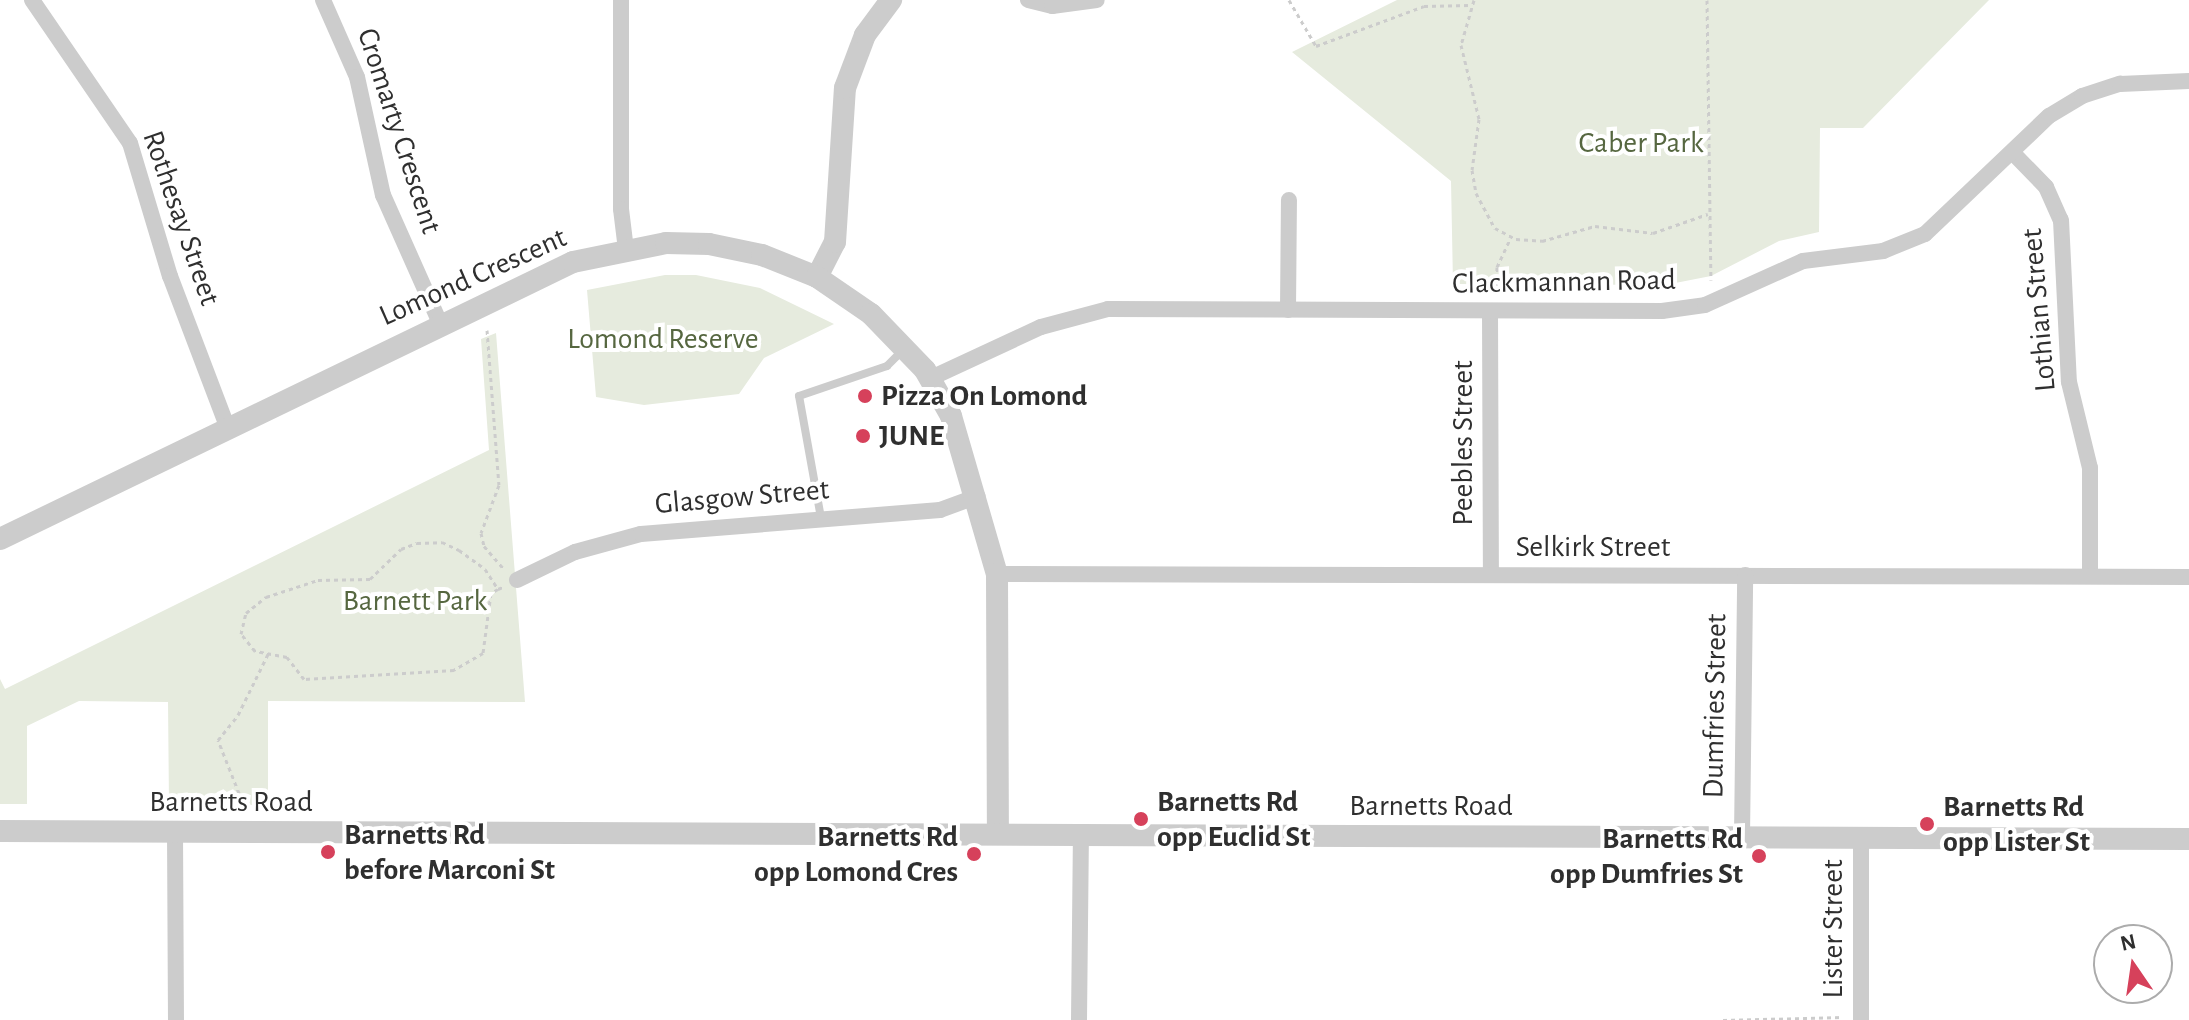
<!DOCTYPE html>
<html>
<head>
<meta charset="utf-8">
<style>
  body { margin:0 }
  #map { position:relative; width:2189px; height:1020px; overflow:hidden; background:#fff; font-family:"Alegreya Sans",sans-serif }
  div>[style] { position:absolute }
  .green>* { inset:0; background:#e6ebde }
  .path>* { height:3px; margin-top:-1.5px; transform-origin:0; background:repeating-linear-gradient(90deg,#ccc 0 4px,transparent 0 8px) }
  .service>* { height:8px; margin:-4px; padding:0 4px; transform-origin:4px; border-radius:4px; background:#ccc }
  .minor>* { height:16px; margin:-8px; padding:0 8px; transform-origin:8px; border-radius:8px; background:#ccc }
  .tertiary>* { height:22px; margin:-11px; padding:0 11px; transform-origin:11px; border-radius:11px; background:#ccc }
  .dots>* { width:22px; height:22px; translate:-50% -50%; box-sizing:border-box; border:4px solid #fff; border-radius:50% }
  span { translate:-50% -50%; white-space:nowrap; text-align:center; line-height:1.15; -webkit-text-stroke:8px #fff; paint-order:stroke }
  .street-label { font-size:30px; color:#2f2f2f }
  .park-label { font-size:30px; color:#566740 }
  .poi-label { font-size:30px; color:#2f2f2f; font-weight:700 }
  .left { translate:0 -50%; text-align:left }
  .right { translate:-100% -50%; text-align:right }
  .north { position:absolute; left:2093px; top:924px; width:80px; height:80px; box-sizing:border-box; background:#fff; border:2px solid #acacac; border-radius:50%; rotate:347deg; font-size:22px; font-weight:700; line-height:32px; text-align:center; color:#2f2f2f }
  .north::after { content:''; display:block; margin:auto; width:28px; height:36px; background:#d6415b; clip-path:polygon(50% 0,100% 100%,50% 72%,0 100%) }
</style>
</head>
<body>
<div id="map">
  <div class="green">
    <div style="clip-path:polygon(1397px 0,1989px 0,1863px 128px,1820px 128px,1819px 232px,1779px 241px,1711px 276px,1665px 285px,1453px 284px,1451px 181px,1292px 52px)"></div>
    <div style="clip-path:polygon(665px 275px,696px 275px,760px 288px,834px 324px,764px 358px,739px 394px,644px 405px,596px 397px,587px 290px)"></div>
    <div style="clip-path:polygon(496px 333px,525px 702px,268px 701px,268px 805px,169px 805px,168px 702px,79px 701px,27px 726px,27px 804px,0 804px,0 679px,5px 689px,489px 450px,481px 339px)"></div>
  </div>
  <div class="path">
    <div style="left:1289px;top:0;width:53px;rotate:59.6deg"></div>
    <div style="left:1316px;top:46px;width:115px;rotate:-20.3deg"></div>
    <div style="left:1424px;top:6px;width:46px;rotate:-1.2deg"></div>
    <div style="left:1474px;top:0;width:47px;rotate:106.1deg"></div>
    <div style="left:1461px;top:45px;width:76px;rotate:76.3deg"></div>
    <div style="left:1479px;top:119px;width:51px;rotate:97.8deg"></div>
    <div style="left:1472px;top:170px;width:23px;rotate:80deg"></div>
    <div style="left:1476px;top:193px;width:40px;rotate:62deg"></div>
    <div style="left:1495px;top:228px;width:24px;rotate:28deg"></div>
    <div style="left:1516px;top:239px;width:26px;rotate:4deg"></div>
    <div style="left:1542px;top:241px;width:55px;rotate:-15.8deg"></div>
    <div style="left:1595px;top:226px;width:58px;rotate:6.9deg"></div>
    <div style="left:1653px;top:233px;width:58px;rotate:-19.1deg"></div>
    <div style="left:1707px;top:0;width:280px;rotate:89.2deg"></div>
    <div style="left:1496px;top:287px;width:20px;rotate:-87deg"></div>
    <div style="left:1497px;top:267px;width:33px;rotate:-65deg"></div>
    <div style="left:487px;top:330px;width:155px;rotate:85.6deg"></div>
    <div style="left:499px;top:485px;width:51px;rotate:110.6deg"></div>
    <div style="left:481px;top:533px;width:13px;rotate:77deg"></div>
    <div style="left:484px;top:546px;width:30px;rotate:49deg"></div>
    <div style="left:498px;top:589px;width:8px;rotate:150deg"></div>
    <div style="left:491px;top:593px;width:61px;rotate:97.6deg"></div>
    <div style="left:483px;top:653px;width:34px;rotate:150deg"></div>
    <div style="left:454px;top:670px;width:150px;rotate:176.6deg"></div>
    <div style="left:304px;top:679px;width:28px;rotate:-128deg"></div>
    <div style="left:287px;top:657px;width:33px;rotate:-169deg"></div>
    <div style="left:255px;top:651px;width:22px;rotate:-129deg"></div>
    <div style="left:241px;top:634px;width:22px;rotate:-77deg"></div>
    <div style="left:246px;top:613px;width:26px;rotate:-39deg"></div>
    <div style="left:266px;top:597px;width:55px;rotate:-18.1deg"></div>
    <div style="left:318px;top:580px;width:52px;rotate:-1.1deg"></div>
    <div style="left:370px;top:579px;width:43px;rotate:-44.1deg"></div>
    <div style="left:401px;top:549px;width:17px;rotate:-21deg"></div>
    <div style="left:417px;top:543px;width:25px;rotate:-2deg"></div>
    <div style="left:442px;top:542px;width:19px;rotate:25deg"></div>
    <div style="left:459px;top:550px;width:32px;rotate:36deg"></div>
    <div style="left:485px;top:569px;width:24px;rotate:57deg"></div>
    <div style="left:498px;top:589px;width:5px;rotate:-22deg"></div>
    <div style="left:245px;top:808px;width:73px;rotate:-111.7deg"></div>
    <div style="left:218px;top:740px;width:32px;rotate:-51deg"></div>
    <div style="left:238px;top:715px;width:68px;rotate:-63.8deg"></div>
    <div style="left:1723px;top:1020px;width:120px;rotate:-1.4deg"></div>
  </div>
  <div class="service">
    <div style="left:821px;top:518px;width:124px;rotate:-100.2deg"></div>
    <div style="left:799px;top:396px;width:93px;rotate:-18.8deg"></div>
    <div style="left:887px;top:366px;width:21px;rotate:-45deg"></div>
  </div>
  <div class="minor">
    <div style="left:32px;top:0;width:173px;rotate:55.6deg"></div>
    <div style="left:130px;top:143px;width:139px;rotate:73.3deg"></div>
    <div style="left:170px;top:276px;width:160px;rotate:69.2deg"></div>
    <div style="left:323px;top:0;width:84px;rotate:66.2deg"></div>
    <div style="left:357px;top:77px;width:121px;rotate:77.6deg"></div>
    <div style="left:383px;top:195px;width:140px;rotate:66deg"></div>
    <div style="left:621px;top:0;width:209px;rotate:90deg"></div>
    <div style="left:621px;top:209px;width:39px;rotate:83deg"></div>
    <div style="left:1028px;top:0;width:25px;rotate:14deg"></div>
    <div style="left:1052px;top:6px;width:45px;rotate:-7.6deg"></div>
    <div style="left:2012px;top:152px;width:49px;rotate:45.8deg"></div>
    <div style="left:2046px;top:187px;width:36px;rotate:66deg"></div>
    <div style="left:2061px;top:220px;width:162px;rotate:87.2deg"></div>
    <div style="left:2069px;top:382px;width:89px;rotate:76.3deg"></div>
    <div style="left:2090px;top:468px;width:108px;rotate:90deg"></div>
    <div style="left:1288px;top:310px;width:110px;rotate:-89.5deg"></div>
    <div style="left:1490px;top:311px;width:263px;rotate:89.8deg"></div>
    <div style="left:931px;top:378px;width:121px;rotate:-24.9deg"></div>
    <div style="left:1041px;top:327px;width:69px;rotate:-15deg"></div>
    <div style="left:1108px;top:309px;width:554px;rotate:0.21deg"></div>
    <div style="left:1662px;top:311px;width:43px;rotate:-7.9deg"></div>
    <div style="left:1705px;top:305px;width:107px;rotate:-24.2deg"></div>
    <div style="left:1803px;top:261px;width:81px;rotate:-7.1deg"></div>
    <div style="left:1883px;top:251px;width:45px;rotate:-22deg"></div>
    <div style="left:1925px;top:234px;width:171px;rotate:-43.6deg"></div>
    <div style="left:2049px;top:116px;width:39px;rotate:-31deg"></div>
    <div style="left:2082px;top:96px;width:40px;rotate:-18deg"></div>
    <div style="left:2120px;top:84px;width:69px;rotate:-2.5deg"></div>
    <div style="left:997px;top:574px;width:1192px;rotate:0.14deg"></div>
    <div style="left:517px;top:580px;width:64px;rotate:-25.8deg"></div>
    <div style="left:575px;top:552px;width:68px;rotate:-15.3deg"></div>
    <div style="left:641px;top:534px;width:300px;rotate:-4.6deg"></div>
    <div style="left:940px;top:510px;width:40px;rotate:-20.2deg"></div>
    <div style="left:175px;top:832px;width:188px;rotate:89.7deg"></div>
    <div style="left:1742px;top:837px;width:262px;rotate:-89.3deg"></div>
    <div style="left:1079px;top:1020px;width:185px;rotate:-89.4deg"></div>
    <div style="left:1861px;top:1020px;width:182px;rotate:-90deg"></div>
  </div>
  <div class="tertiary">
    <div style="left:817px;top:277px;width:39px;rotate:-63deg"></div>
    <div style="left:835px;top:242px;width:154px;rotate:-86.3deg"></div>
    <div style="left:845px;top:88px;width:57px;rotate:-69.3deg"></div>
    <div style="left:865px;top:35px;width:44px;rotate:-53.4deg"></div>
    <div style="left:0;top:539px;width:636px;rotate:-25.8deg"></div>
    <div style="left:573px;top:262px;width:95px;rotate:-11.5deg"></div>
    <div style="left:666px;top:243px;width:43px;rotate:1.3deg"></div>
    <div style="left:709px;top:244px;width:54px;rotate:11.7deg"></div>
    <div style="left:762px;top:255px;width:59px;rotate:21.8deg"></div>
    <div style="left:817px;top:277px;width:65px;rotate:34.4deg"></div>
    <div style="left:871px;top:314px;width:78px;rotate:46deg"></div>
    <div style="left:925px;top:370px;width:53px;rotate:60.5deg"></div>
    <div style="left:951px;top:416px;width:165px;rotate:73.8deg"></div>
    <div style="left:997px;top:574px;width:260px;rotate:89.8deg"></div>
    <div style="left:0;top:831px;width:2189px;rotate:0.21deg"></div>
  </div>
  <div class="dots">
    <div style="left:865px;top:396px;background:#d6415b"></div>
    <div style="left:863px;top:436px;background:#d6415b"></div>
    <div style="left:1141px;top:819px;background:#d6415b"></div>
    <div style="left:1927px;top:824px;background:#d6415b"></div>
    <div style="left:328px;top:852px;background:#d6415b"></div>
    <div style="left:974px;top:854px;background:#d6415b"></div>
    <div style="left:1759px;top:856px;background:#d6415b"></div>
  </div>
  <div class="street-label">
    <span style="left:399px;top:131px;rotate:72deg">Cromarty Crescent</span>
    <span style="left:181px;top:218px;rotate:71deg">Rothesay Street</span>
    <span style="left:473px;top:277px;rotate:-24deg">Lomond Crescent</span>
    <span style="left:1564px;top:282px;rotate:-1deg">Clackmannan Road</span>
    <span style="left:2039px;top:310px;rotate:-95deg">Lothian Street</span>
    <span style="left:1463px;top:443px;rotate:-90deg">Peebles Street</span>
    <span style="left:742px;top:497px;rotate:-5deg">Glasgow Street</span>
    <span style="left:1593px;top:547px">Selkirk Street</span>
    <span style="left:1715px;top:706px;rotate:-89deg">Dumfries Street</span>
    <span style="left:231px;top:802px">Barnetts Road</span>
    <span style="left:1431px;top:806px">Barnetts Road</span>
    <span style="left:1833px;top:929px;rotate:-90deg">Lister Street</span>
  </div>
  <div class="park-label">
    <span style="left:1641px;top:143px">Caber Park</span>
    <span style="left:663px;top:339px">Lomond Reserve</span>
    <span style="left:415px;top:601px">Barnett Park</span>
  </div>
  <div class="poi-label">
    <span class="left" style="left:881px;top:396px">Pizza On Lomond</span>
    <span class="left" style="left:879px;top:436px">JUNE</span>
    <span class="left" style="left:1157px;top:819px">Barnetts Rd<br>opp Euclid St</span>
    <span class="left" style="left:1943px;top:824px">Barnetts Rd<br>opp Lister St</span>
    <span class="left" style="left:344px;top:852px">Barnetts Rd<br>before Marconi St</span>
    <span class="right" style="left:958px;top:854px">Barnetts Rd<br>opp Lomond Cres</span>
    <span class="right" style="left:1743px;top:856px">Barnetts Rd<br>opp Dumfries St</span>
  </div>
  <div class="north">N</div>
</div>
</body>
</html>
